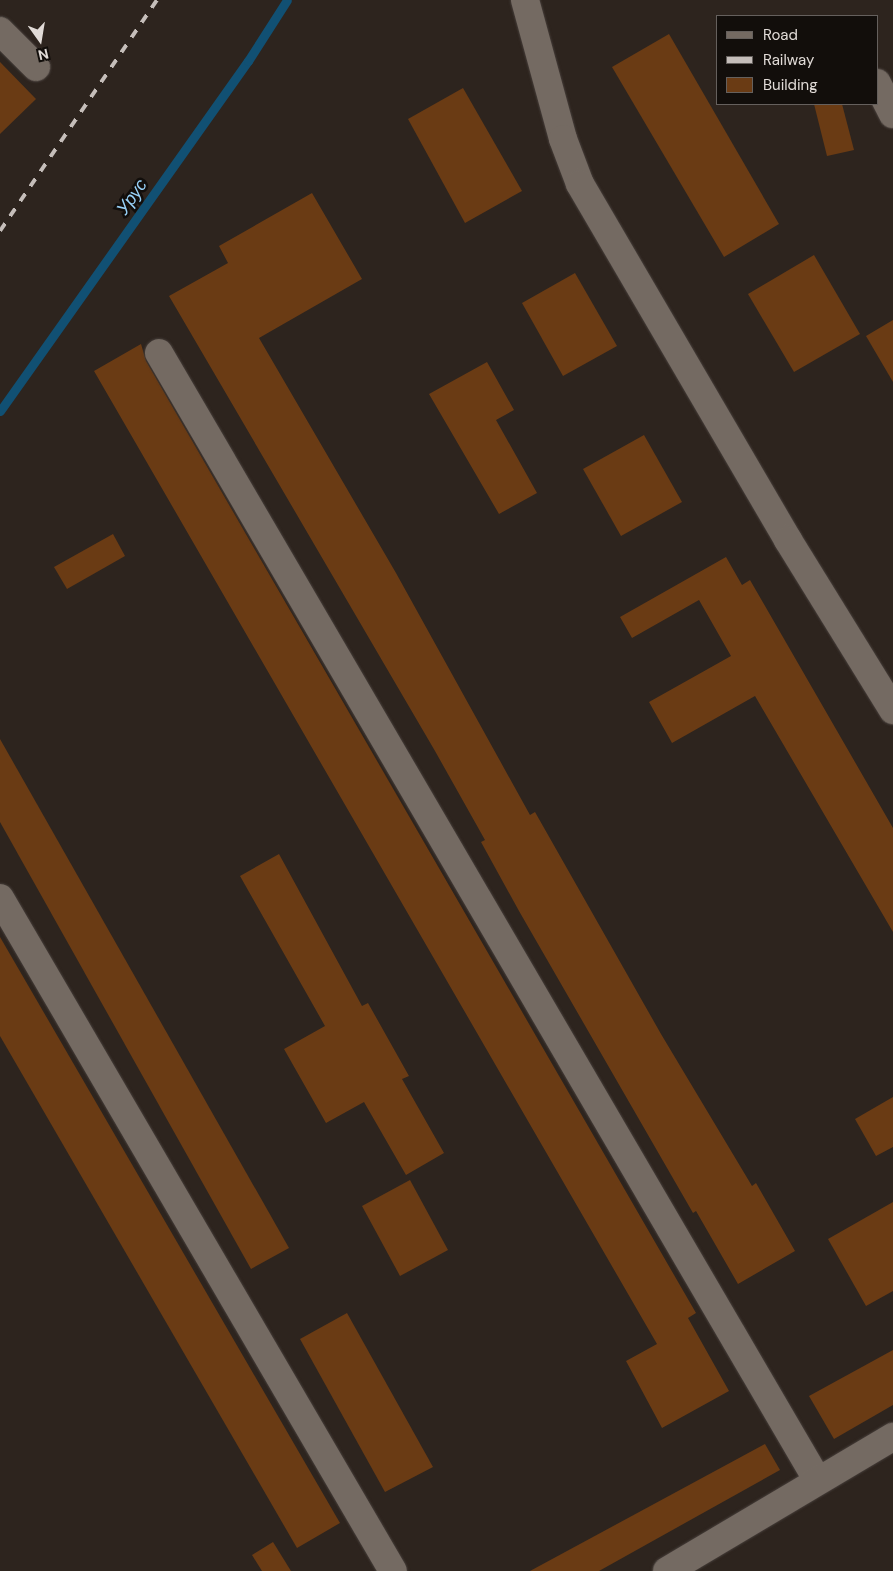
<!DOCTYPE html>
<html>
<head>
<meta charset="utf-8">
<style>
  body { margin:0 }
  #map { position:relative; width:893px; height:1571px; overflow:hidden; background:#2d241e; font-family:"DM Sans",sans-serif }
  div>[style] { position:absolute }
  .stream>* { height:9px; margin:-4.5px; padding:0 4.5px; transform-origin:4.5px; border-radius:4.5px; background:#115073 }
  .building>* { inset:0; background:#6a3b14 }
  .roads { filter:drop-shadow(0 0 1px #463e3a) drop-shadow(0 0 1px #463e3a) }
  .minor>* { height:28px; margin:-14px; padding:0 14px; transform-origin:14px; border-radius:14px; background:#746a62 }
  .rail>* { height:4px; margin-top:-2px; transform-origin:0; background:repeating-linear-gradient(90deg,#c5beba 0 9px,transparent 0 18px) }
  span { translate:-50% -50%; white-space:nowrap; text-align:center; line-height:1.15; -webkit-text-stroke:5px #120e0b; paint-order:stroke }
  .water-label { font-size:18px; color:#98d1f8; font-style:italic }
  .legend { position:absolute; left:716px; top:15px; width:162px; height:90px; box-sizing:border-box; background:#120e0b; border:1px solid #65605d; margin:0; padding:6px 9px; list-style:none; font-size:15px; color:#e1dbd7 }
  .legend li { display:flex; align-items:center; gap:10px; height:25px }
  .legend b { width:25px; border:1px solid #65605d }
  .north { position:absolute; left:15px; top:15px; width:50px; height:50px; -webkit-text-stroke:4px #120e0b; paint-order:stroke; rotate:167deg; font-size:14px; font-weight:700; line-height:20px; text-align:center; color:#e1dbd7 }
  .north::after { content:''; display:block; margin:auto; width:18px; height:22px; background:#e1dbd7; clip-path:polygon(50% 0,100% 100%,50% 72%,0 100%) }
</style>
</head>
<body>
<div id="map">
  <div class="stream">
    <div style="left:0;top:411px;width:429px;rotate:-54.7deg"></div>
    <div style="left:248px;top:61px;width:72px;rotate:-57.4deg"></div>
  </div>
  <div class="building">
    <div style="clip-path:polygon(669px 34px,779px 224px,724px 257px,612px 67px)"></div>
    <div style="clip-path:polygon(0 62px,36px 99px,0 134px)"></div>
    <div style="clip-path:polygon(463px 88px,522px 191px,465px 223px,408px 119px)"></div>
    <div style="clip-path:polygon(814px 104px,842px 104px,854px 150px,827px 156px)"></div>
    <div style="clip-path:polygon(312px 193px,362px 279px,259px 338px,396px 573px,530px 815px,535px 812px,661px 1034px,752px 1186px,756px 1183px,795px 1251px,738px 1284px,696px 1211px,693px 1213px,519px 911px,481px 842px,485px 840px,435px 751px,169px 296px,228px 263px,219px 246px)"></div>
    <div style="clip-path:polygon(814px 255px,860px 334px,794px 372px,748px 294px)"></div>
    <div style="clip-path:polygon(575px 273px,617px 346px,563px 376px,522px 303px)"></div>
    <div style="clip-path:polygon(893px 320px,893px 382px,866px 336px)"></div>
    <div style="clip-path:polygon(141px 344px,146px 361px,696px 1313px,688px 1318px,729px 1391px,662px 1428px,626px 1361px,657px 1344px,94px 371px)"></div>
    <div style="clip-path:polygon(487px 362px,514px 410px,496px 420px,537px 493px,499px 514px,429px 394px)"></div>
    <div style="clip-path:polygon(644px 435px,682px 502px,621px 536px,583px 469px)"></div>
    <div style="clip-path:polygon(113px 534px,125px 556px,67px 589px,54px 567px)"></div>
    <div style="clip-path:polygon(726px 557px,742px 585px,750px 580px,893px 828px,893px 932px,755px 696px,672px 743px,649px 702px,731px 656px,699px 600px,632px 638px,620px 617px)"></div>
    <div style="clip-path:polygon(0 739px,289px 1248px,251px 1269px,0 822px)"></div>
    <div style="clip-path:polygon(279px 854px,362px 1006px,368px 1003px,409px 1076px,402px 1079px,444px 1153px,406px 1175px,364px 1102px,326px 1123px,284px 1049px,325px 1026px,240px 876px)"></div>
    <div style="clip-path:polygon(0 937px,340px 1523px,297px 1548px,0 1036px)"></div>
    <div style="clip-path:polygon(893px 1097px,893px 1147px,876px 1156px,855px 1119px)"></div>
    <div style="clip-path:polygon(410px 1180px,448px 1250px,400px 1276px,362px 1206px)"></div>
    <div style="clip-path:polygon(893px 1202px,893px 1291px,866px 1306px,828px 1239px)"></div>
    <div style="clip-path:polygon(347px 1313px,433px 1467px,385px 1492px,300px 1339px)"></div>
    <div style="clip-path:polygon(893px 1350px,893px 1405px,834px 1439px,809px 1396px)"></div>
    <div style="clip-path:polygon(765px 1444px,780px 1470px,599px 1571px,530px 1571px)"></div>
    <div style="clip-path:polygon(273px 1542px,291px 1571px,262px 1571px,252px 1555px)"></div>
  </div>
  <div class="roads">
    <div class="minor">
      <div style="left:525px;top:0;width:144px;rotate:74.7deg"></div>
      <div style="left:563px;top:139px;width:48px;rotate:69.3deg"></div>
      <div style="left:580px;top:184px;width:412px;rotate:59.7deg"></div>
      <div style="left:788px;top:540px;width:200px;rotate:58.3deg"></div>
      <div style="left:0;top:31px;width:51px;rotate:45deg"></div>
      <div style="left:877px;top:83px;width:35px;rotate:63deg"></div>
      <div style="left:159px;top:353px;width:1306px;rotate:59.71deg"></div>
      <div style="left:0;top:898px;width:779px;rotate:59.72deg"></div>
      <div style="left:667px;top:1571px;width:263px;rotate:-30.7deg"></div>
    </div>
  </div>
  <div class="rail">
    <div style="left:0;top:231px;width:279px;rotate:-55.8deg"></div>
  </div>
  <div class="water-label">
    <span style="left:132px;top:197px;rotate:-55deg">Урус</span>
  </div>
  <ul class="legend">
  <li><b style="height:6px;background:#746a62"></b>Road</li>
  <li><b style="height:6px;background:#c5beba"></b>Railway</li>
  <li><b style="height:14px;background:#6a3b14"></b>Building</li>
  </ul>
  <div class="north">N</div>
</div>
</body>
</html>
